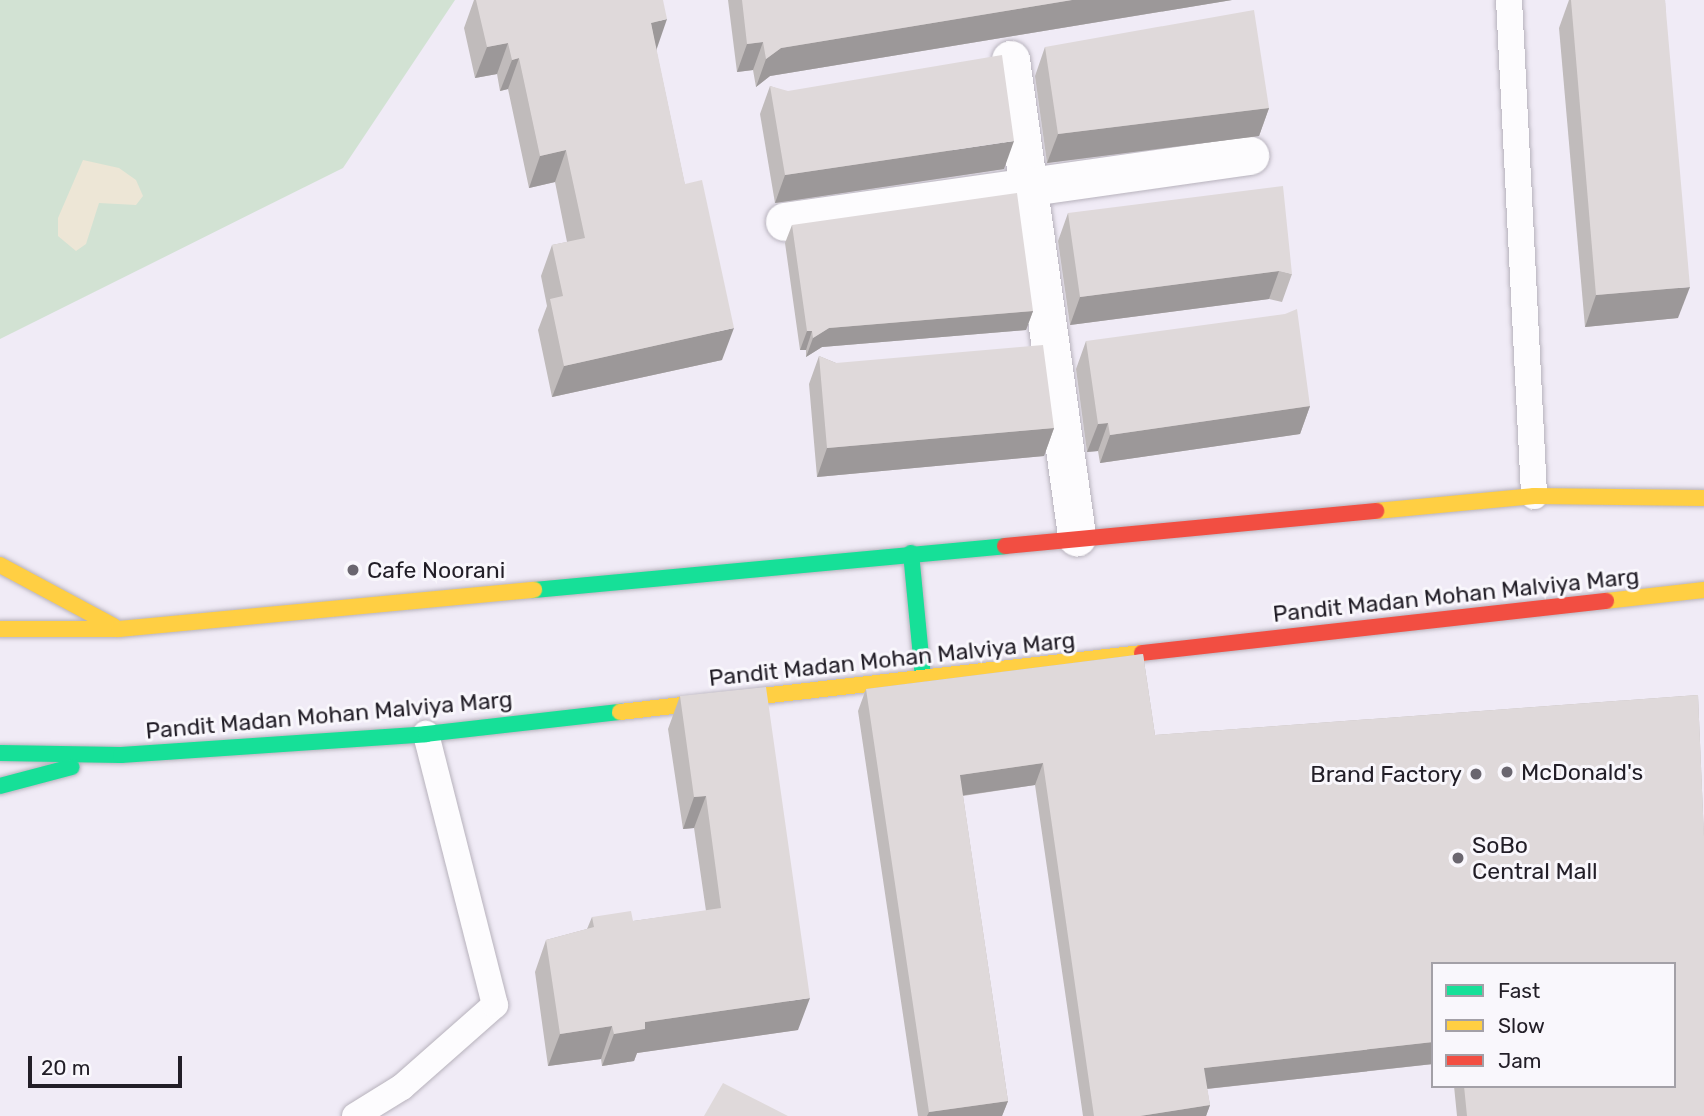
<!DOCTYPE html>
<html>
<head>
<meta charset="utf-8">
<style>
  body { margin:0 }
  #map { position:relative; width:1704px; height:1116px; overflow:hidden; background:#f0ebf6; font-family:Rubik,sans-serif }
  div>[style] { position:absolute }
  .green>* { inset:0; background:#d2e2d3 }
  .sand>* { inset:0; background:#ede6d6 }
  .roads { filter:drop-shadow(0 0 2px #b7b2bc) drop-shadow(0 0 2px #b7b2bc) }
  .lane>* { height:26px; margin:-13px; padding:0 13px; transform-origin:13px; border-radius:13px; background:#fdfcfe }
  .street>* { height:38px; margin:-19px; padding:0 19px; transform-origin:19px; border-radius:19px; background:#fdfcfe }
  .fast>* { height:16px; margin:-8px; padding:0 8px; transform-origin:8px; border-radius:8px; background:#16e098 }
  .slow>* { height:16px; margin:-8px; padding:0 8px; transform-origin:8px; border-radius:8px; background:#ffcf43 }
  .jam>* { height:16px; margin:-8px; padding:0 8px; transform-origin:8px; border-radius:8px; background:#f24e42 }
  .wall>* { inset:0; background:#c0bbbb }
  .shaded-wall>* { inset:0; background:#9c9899 }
  .building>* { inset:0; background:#dfd9da }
  .dots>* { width:19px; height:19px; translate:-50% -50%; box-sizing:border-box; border:4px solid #f9f7fc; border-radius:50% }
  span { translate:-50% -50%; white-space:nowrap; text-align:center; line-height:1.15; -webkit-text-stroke:6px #f9f7fc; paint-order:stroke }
  .poi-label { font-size:23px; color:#221e27 }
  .left { translate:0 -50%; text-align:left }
  .right { translate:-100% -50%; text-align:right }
  .street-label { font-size:23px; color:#221e27 }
  .legend { position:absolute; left:1431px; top:962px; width:245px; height:126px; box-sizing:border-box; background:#f9f7fc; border:2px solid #a3a0a7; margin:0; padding:9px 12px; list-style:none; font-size:21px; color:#221e27 }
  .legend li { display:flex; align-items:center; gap:14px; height:35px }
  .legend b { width:35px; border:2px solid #a3a0a7 }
  .scale { position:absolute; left:28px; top:1056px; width:154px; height:32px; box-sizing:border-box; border:4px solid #221e27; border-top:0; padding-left:9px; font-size:21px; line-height:24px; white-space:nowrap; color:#221e27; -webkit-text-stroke:5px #f9f7fc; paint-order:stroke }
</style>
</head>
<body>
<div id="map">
  <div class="green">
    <div style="clip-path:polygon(0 0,455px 0,343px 168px,0 339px)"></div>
  </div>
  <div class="sand">
    <div style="clip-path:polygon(83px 160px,119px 168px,136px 180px,143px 196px,136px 205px,99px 203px,86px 244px,76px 251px,58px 236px,58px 218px)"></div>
  </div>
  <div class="roads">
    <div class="lane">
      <div style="left:1509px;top:0;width:497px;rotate:87.1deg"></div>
      <div style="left:355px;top:1116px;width:55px;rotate:-31.7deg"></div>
      <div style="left:402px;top:1087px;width:124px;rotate:-41.4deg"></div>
      <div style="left:495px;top:1005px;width:280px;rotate:-104.3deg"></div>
    </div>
    <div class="street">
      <div style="left:1011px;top:60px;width:482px;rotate:82.1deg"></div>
      <div style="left:785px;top:222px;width:470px;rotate:-8.1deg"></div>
    </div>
    <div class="fast">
      <div style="left:911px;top:553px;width:126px;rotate:84.5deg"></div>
      <div style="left:534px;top:590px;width:473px;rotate:-5.3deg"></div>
      <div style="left:0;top:753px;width:121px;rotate:0.9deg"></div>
      <div style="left:121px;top:755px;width:306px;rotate:-3.9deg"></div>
      <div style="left:426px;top:734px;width:195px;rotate:-6.5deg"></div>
      <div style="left:0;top:786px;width:74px;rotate:-14.8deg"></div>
    </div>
    <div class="slow">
      <div style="left:1376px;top:511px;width:159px;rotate:-5.4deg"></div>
      <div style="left:1534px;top:496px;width:170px;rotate:0.7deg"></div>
      <div style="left:0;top:565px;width:129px;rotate:28.2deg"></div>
      <div style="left:1606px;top:601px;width:99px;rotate:-6.4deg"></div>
      <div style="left:0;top:629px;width:119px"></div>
      <div style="left:119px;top:629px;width:417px;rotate:-5.4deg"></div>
      <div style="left:620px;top:712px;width:525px;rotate:-6.45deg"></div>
    </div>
    <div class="jam">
      <div style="left:1005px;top:546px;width:373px;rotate:-5.4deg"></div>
      <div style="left:1142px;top:653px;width:467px;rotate:-6.4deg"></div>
    </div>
  </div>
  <div class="wall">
    <div style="clip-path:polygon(474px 0,663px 0,656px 49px,722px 360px,552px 397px,538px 330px,547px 306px,541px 276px,552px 245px,567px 242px,555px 182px,529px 188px,508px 89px,500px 91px,497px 74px,475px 78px,464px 28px)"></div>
    <div style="clip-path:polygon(728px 0,1232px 0,770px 76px,756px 87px,753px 70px,737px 72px)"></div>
    <div style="clip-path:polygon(1569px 0,1665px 0,1678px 318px,1585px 327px,1559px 28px)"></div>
    <div style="clip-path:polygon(1045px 47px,1269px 108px,1259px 136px,1047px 163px,1035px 76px)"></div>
    <div style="clip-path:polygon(770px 86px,1004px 169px,775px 203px,760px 114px)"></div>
    <div style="clip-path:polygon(1068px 213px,1292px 274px,1282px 302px,1269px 299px,1070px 325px,1058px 241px)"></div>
    <div style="clip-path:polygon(792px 225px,1033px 311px,1026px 330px,822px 347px,806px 357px,806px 350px,800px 350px,785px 243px)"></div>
    <div style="clip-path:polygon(1086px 341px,1310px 406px,1300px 434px,1100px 463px,1098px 451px,1087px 452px,1076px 369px)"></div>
    <div style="clip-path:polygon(819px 356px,836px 363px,1054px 428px,1044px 456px,817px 477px,809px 384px)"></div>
    <div style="clip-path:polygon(1143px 654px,1155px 735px,1698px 695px,1704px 837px,1704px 1116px,1457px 1116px,1454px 1086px,1674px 1086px,1674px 964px,1433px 964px,1433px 1064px,1207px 1089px,1210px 1105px,1206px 1116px,1083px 1116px,1035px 785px,963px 796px,1008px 1101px,1002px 1116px,918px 1116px,858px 711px,866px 689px)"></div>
    <div style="clip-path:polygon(680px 696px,798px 1030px,637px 1053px,634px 1061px,602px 1066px,601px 1059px,548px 1066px,535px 972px,546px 940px,587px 929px,592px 917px,633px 921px,706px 911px,694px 828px,683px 829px,668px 729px)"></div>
  </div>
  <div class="shaded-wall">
    <div style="clip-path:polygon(1072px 0,1232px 0,770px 76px,756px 87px,766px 59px,781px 48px)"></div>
    <div style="clip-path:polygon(667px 19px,656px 51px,651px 23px)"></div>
    <div style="clip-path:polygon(763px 42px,753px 70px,737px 72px,747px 44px)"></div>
    <div style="clip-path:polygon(508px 43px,497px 74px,475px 78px,487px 47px)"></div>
    <div style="clip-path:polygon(519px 58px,508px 89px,500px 91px,512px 60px)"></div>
    <div style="clip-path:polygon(1269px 108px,1259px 136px,1047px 163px,1058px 134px)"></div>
    <div style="clip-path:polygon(1014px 141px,1004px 169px,775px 203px,785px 175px)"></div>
    <div style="clip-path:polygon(566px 150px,555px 182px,529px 188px,540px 156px)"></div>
    <div style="clip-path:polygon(1279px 271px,1269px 299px,1070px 325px,1080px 297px)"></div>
    <div style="clip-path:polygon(1690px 287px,1678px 318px,1585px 327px,1596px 295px)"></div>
    <div style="clip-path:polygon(1033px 311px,1026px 330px,822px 347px,806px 357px,813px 338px,829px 328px)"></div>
    <div style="clip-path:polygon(734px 328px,722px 360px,552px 397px,564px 366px)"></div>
    <div style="clip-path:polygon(807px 331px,812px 331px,806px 350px,800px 350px)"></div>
    <div style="clip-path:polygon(1310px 406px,1300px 434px,1100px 463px,1110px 435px)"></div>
    <div style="clip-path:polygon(1108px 423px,1098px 451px,1087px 452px,1098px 424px)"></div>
    <div style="clip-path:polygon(1054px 428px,1044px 456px,817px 477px,827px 448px)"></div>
    <div style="clip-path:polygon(1043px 763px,1035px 785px,952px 797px,960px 775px)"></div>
    <div style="clip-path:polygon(706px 796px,694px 828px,683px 829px,694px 797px)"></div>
    <div style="clip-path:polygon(810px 998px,798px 1030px,637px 1053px,634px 1061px,602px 1066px,614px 1034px,645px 1022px)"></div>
    <div style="clip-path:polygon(612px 1026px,601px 1059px,548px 1066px,560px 1034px)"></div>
    <div style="clip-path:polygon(1433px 1042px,1433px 1064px,1196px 1090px,1204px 1068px)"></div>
    <div style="clip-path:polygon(1008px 1101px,1002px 1116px,927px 1116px,929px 1112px)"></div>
    <div style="clip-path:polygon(1210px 1105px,1206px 1116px,1140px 1116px)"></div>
  </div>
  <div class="building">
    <div style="clip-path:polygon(476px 0,663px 0,667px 19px,651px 23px,685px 184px,702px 180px,734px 328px,564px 366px,550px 299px,563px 296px,552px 245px,585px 238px,566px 150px,540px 156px,519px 58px,512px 60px,508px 43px,487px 47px)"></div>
    <div style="clip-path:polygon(742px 0,1072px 0,781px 48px,766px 59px,763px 42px,747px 44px)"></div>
    <div style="clip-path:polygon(1571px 0,1665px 0,1690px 287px,1596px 295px)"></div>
    <div style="clip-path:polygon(1254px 10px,1269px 108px,1058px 134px,1045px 47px)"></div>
    <div style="clip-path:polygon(1002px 55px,1014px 141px,785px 175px,770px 86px,788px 91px)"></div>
    <div style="clip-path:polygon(1283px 186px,1292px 274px,1279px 271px,1080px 297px,1068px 213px)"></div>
    <div style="clip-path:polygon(1017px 193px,1033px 311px,829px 328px,813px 338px,812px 331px,807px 331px,792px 225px)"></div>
    <div style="clip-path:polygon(1297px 309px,1310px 406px,1110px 435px,1108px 423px,1098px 424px,1086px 341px,1285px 314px)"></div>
    <div style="clip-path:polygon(1043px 345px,1054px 428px,827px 448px,819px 356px,836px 363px)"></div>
    <div style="clip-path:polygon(1143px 654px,1155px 735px,1698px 695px,1704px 837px,1704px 1116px,1467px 1116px,1464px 1086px,1674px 1086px,1674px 964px,1433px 964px,1433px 1042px,1204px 1068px,1210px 1105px,1140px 1116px,1094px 1116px,1043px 763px,960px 775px,1008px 1101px,929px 1112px,866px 689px)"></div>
    <div style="clip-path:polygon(766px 687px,810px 998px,645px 1022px,645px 1029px,614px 1034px,612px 1026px,560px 1034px,546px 940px,594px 927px,592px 917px,631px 911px,633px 921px,721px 908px,706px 796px,694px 797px,680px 696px)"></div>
    <div style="clip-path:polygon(723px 1083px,788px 1116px,704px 1116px)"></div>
  </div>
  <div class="dots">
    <div style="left:353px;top:570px;background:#6a666f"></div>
    <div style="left:1507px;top:772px;background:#6a666f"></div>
    <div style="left:1476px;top:774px;background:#6a666f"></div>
    <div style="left:1458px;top:858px;background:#6a666f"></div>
  </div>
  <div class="poi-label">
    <span class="left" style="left:367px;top:570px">Cafe Noorani</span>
    <span class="left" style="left:1521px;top:772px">McDonald's</span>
    <span class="right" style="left:1462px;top:774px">Brand Factory</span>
    <span class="left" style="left:1472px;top:858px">SoBo<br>Central Mall</span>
  </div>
  <div class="street-label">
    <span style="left:1456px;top:595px;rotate:-6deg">Pandit Madan Mohan Malviya Marg</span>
    <span style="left:892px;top:659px;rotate:-6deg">Pandit Madan Mohan Malviya Marg</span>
    <span style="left:329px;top:715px;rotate:-5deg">Pandit Madan Mohan Malviya Marg</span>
  </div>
  <ul class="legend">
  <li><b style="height:9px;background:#16e098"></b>Fast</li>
  <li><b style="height:9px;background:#ffcf43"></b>Slow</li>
  <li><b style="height:9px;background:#f24e42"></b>Jam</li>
  </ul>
  <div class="scale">20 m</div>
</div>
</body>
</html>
